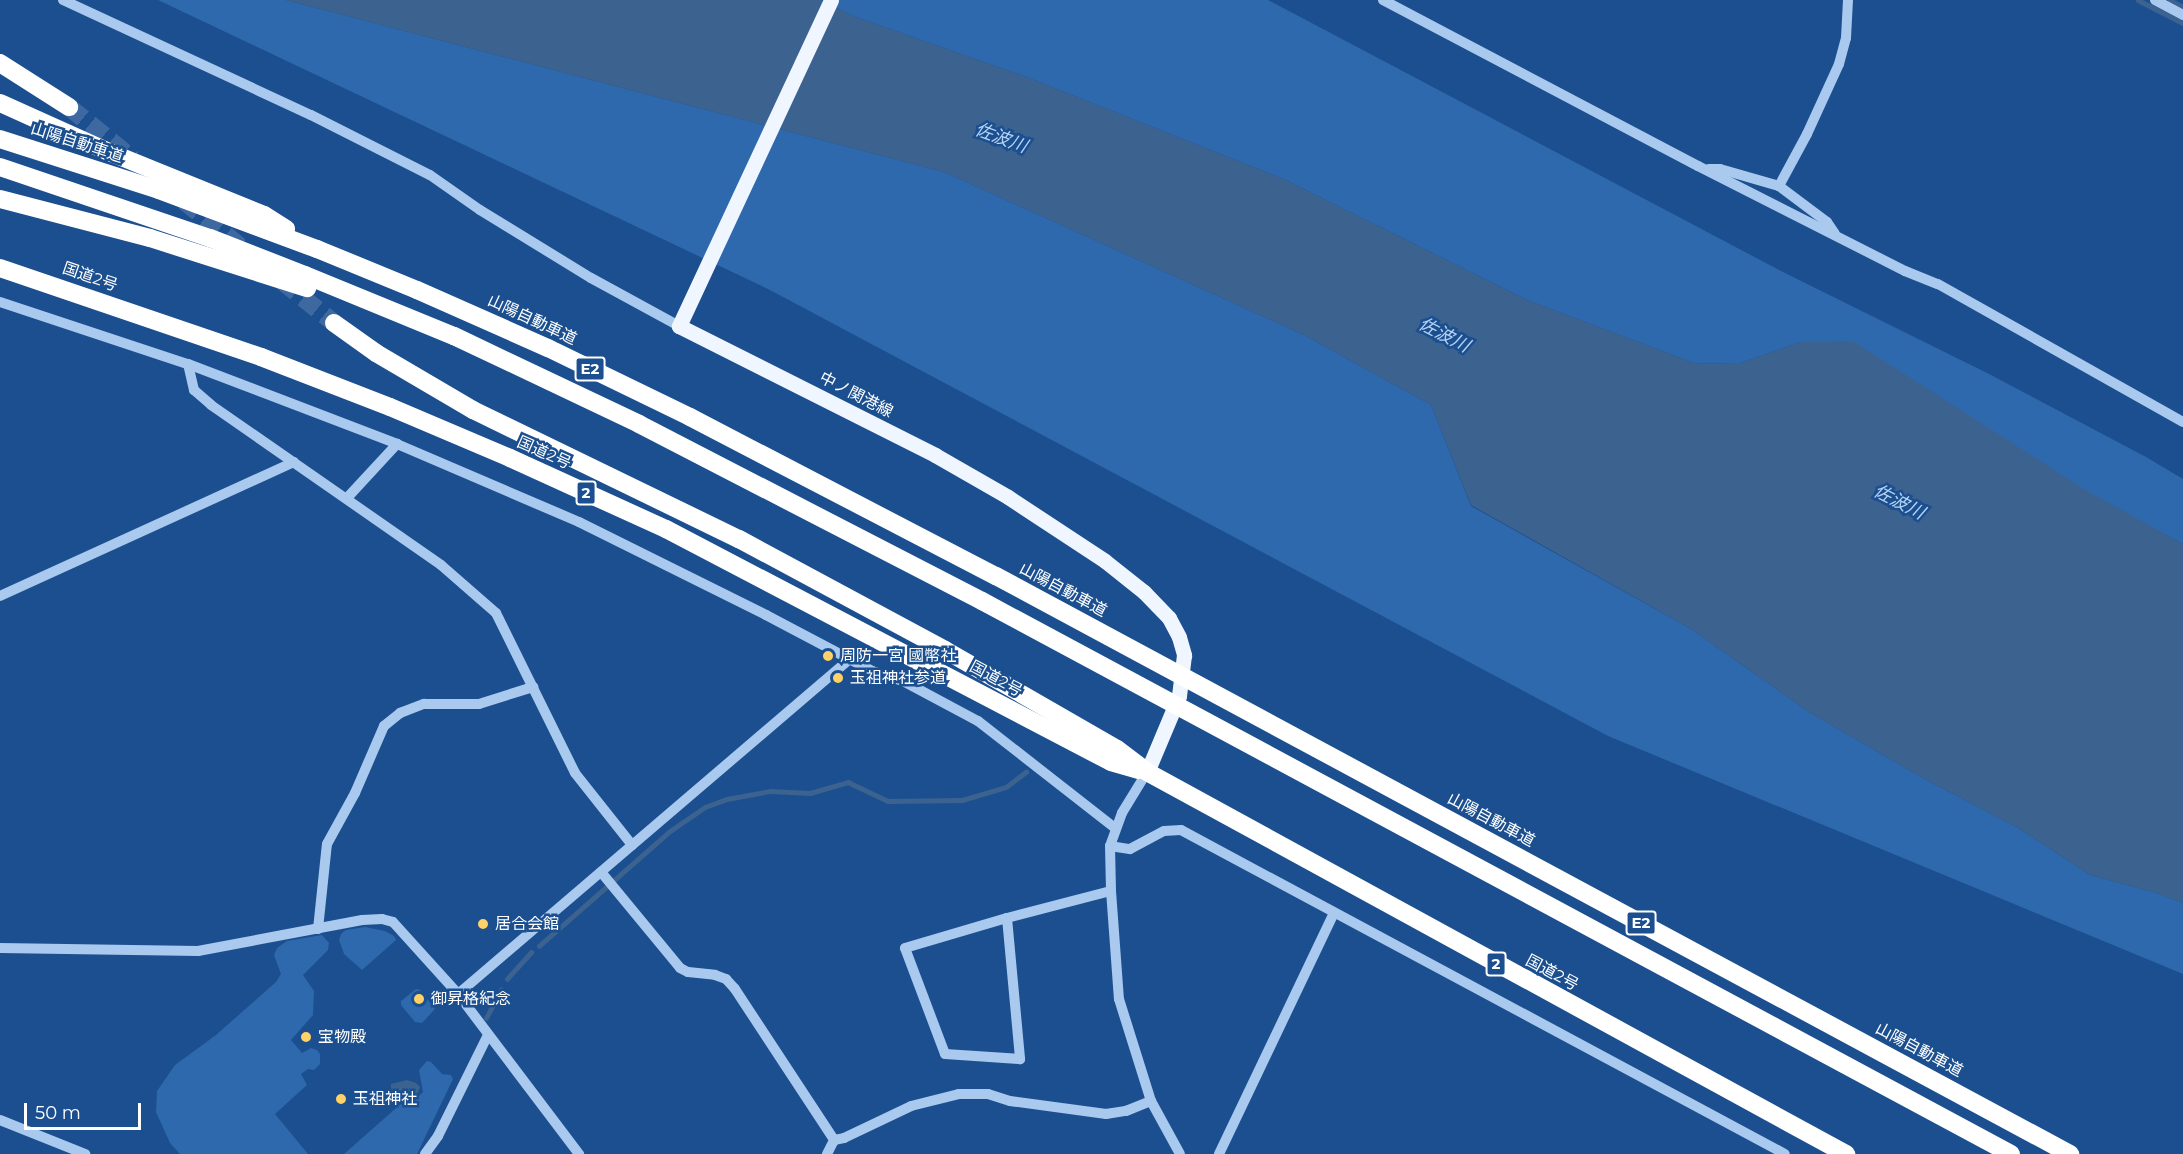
<!DOCTYPE html>
<html>
<head>
<meta charset="utf-8">
<style>
  body { margin:0 }
  #map { position:relative; width:2183px; height:1154px; overflow:hidden; background:#1b4f8f; font-family:Montserrat,"Noto Sans JP",sans-serif }
  div>[style] { position:absolute }
  .green>* { inset:0; background:#2e69ad }
  .water>* { inset:0; background:#3c6290 }
  .stream>* { height:4.5px; margin:-2.25px; padding:0 2.25px; transform-origin:2.25px; border-radius:2.25px; background:#3c6290 }
  .highway-tunnel>* { height:18px; margin-top:-9px; transform-origin:0; background:repeating-linear-gradient(90deg,#3d69a0 0 18px,transparent 0 27px) }
  .minor>* { height:10px; margin:-5px; padding:0 5px; transform-origin:5px; border-radius:5px; background:#a9c9ee }
  .major>* { height:15px; margin:-7.5px; padding:0 7.5px; transform-origin:7.5px; border-radius:7.5px; background:#f0f6ff }
  .highway>* { height:18px; margin:-9px; padding:0 9px; transform-origin:9px; border-radius:9px; background:#fff }
  .dots>* { width:16px; height:16px; translate:-50% -50%; box-sizing:border-box; border:3px solid #1b4f8f; border-radius:50% }
  span { translate:-50% -50%; white-space:nowrap; text-align:center; line-height:1.15; -webkit-text-stroke:5px #1b4f8f; paint-order:stroke }
  .shield-label span { padding:2px 4px; background:#1b4f8f; border:2px solid; border-radius:4px; -webkit-text-stroke-width:0 }
  .shield-label { font-size:15px; color:#fff; font-weight:700 }
  .street-label { font-size:16px; color:#fff }
  .poi-label { font-size:16px; color:#fff }
  .left { translate:0 -50%; text-align:left }
  .water-label { font-size:18px; color:#b5d3f5; font-style:italic }
  .scale { position:absolute; left:24px; top:1103px; width:117px; height:27px; box-sizing:border-box; border:3px solid #fff; border-top:0; padding-left:8px; font-size:18px; line-height:21px; white-space:nowrap; color:#fff; -webkit-text-stroke:4px #1b4f8f; paint-order:stroke }
</style>
</head>
<body>
<div id="map">
  <div class="green">
    <div style="clip-path:polygon(158px 0,286px 0,944px 172px,1304px 335px,1431px 405px,1471px 506px,1691px 629px,1809px 712px,1921px 777px,2020px 829px,2090px 875px,2157px 893px,2183px 903px,2183px 974px,1608px 736px,768px 289px)"></div>
    <div style="clip-path:polygon(821px 0,1268px 0,1781px 271px,1991px 375px,2146px 457px,2183px 479px,2183px 544px,1801px 342px,1738px 364px,1694px 363px,1527px 300px,1286px 180px,1024px 76px,853px 16px)"></div>
    <div style="clip-path:polygon(365px 927px,385px 931px,394px 936px,396px 940px,362px 970px,344px 954px,339px 940px,341px 934px,346px 930px)"></div>
    <div style="clip-path:polygon(322px 935px,329px 943px,328px 950px,303px 975px,314px 991px,313px 1015px,291px 1040px,302px 1053px,311px 1048px,317px 1050px,320px 1054px,320px 1064px,314px 1070px,308px 1069px,301px 1074px,307px 1085px,275px 1114px,308px 1154px,180px 1154px,170px 1143px,156px 1112px,157px 1091px,175px 1065px,216px 1035px,276px 982px,281px 974px,274px 955px,277px 948px,287px 941px)"></div>
    <div style="clip-path:polygon(416px 989px,420px 990px,435px 1009px,422px 1023px,415px 1022px,401px 1005px,401px 1001px)"></div>
    <div style="clip-path:polygon(427px 1061px,431px 1062px,442px 1074px,451px 1075px,453px 1079px,417px 1154px,344px 1154px,403px 1102px,419px 1096px,423px 1092px,419px 1070px)"></div>
  </div>
  <div class="water">
    <div style="clip-path:polygon(286px 0,821px 0,853px 16px,1024px 76px,1286px 180px,1527px 300px,1694px 363px,1738px 364px,1801px 342px,1853px 341px,2084px 489px,2183px 544px,2183px 903px,2157px 893px,2090px 875px,2020px 829px,1921px 777px,1809px 712px,1691px 629px,1471px 505px,1431px 405px,1304px 335px,944px 172px)"></div>
    <div style="clip-path:polygon(407px 1080px,416px 1083px,420px 1087px,417px 1095px,403px 1095px,391px 1091px,391px 1084px)"></div>
  </div>
  <div class="stream">
    <div style="left:2138px;top:0;width:51px;rotate:27.1deg"></div>
    <div style="left:2170px;top:0;width:15px;rotate:28deg"></div>
    <div style="left:539px;top:946px;width:174px;rotate:-41.3deg"></div>
    <div style="left:670px;top:831px;width:42px;rotate:-34.4deg"></div>
    <div style="left:705px;top:807px;width:23px;rotate:-20deg"></div>
    <div style="left:727px;top:799px;width:44px;rotate:-10.5deg"></div>
    <div style="left:770px;top:791px;width:40px;rotate:2.9deg"></div>
    <div style="left:810px;top:793px;width:40px;rotate:-16deg"></div>
    <div style="left:848px;top:782px;width:44px;rotate:25.4deg"></div>
    <div style="left:888px;top:801px;width:74px;rotate:-0.8deg"></div>
    <div style="left:962px;top:800px;width:46px;rotate:-16.5deg"></div>
    <div style="left:1006px;top:787px;width:25px;rotate:-37deg"></div>
    <div style="left:507px;top:979px;width:36px;rotate:-48deg"></div>
    <div style="left:486px;top:1018px;width:32px;rotate:-62deg"></div>
  </div>
  <div class="highway-tunnel">
    <div style="left:69px;top:107px;width:82px;rotate:39.1deg"></div>
    <div style="left:184px;top:201px;width:75px;rotate:39deg"></div>
    <div style="left:282px;top:281px;width:67px;rotate:38.9deg"></div>
  </div>
  <div class="minor">
    <div style="left:63px;top:0;width:273px;rotate:24.9deg"></div>
    <div style="left:311px;top:115px;width:133px;rotate:26.8deg"></div>
    <div style="left:430px;top:175px;width:61px;rotate:35deg"></div>
    <div style="left:480px;top:210px;width:130px;rotate:31.5deg"></div>
    <div style="left:591px;top:278px;width:100px;rotate:28.6deg"></div>
    <div style="left:1383px;top:0;width:356px;rotate:27.8deg"></div>
    <div style="left:1698px;top:166px;width:232px;rotate:26.9deg"></div>
    <div style="left:1905px;top:271px;width:35px;rotate:22deg"></div>
    <div style="left:1938px;top:284px;width:281px;rotate:29.4deg"></div>
    <div style="left:2155px;top:0;width:32px;rotate:28deg"></div>
    <div style="left:1709px;top:169px;width:11px"></div>
    <div style="left:1720px;top:169px;width:61px;rotate:16.1deg"></div>
    <div style="left:1779px;top:186px;width:60px;rotate:36.9deg"></div>
    <div style="left:1827px;top:222px;width:14px;rotate:56deg"></div>
    <div style="left:1779px;top:186px;width:59px;rotate:-61.7deg"></div>
    <div style="left:1807px;top:134px;width:77px;rotate:-65.4deg"></div>
    <div style="left:1839px;top:64px;width:27px;rotate:-75deg"></div>
    <div style="left:1846px;top:38px;width:38px;rotate:-87deg"></div>
    <div style="left:0;top:302px;width:198px;rotate:18.3deg"></div>
    <div style="left:188px;top:364px;width:224px;rotate:20.9deg"></div>
    <div style="left:397px;top:444px;width:198px;rotate:23.2deg"></div>
    <div style="left:579px;top:522px;width:209px;rotate:26.4deg"></div>
    <div style="left:766px;top:615px;width:120px;rotate:27.8deg"></div>
    <div style="left:872px;top:671px;width:33px;rotate:18deg"></div>
    <div style="left:903px;top:681px;width:85px;rotate:28.1deg"></div>
    <div style="left:978px;top:721px;width:174px;rotate:38deg"></div>
    <div style="left:188px;top:364px;width:27px;rotate:77deg"></div>
    <div style="left:194px;top:390px;width:23px;rotate:41deg"></div>
    <div style="left:211px;top:405px;width:280px;rotate:34.8deg"></div>
    <div style="left:441px;top:565px;width:73px;rotate:41.1deg"></div>
    <div style="left:496px;top:613px;width:178px;rotate:63.7deg"></div>
    <div style="left:575px;top:773px;width:92px;rotate:51.6deg"></div>
    <div style="left:347px;top:498px;width:74px;rotate:-47.2deg"></div>
    <div style="left:0;top:596px;width:323px;rotate:-24.5deg"></div>
    <div style="left:1147px;top:772px;width:48px;rotate:121.4deg"></div>
    <div style="left:1122px;top:813px;width:35px;rotate:110deg"></div>
    <div style="left:1110px;top:846px;width:45px;rotate:88.7deg"></div>
    <div style="left:1111px;top:891px;width:108px;rotate:85.8deg"></div>
    <div style="left:1119px;top:999px;width:107px;rotate:72.6deg"></div>
    <div style="left:1151px;top:1101px;width:60px;rotate:61.3deg"></div>
    <div style="left:1110px;top:846px;width:20px;rotate:9deg"></div>
    <div style="left:1130px;top:849px;width:38px;rotate:-28deg"></div>
    <div style="left:1164px;top:831px;width:17px;rotate:-3deg"></div>
    <div style="left:1181px;top:830px;width:685px;rotate:28.21deg"></div>
    <div style="left:601px;top:872px;width:124px;rotate:50.5deg"></div>
    <div style="left:680px;top:968px;width:9px;rotate:27deg"></div>
    <div style="left:688px;top:972px;width:27px;rotate:6deg"></div>
    <div style="left:715px;top:975px;width:12px;rotate:20deg"></div>
    <div style="left:726px;top:979px;width:13px;rotate:48deg"></div>
    <div style="left:735px;top:989px;width:181px;rotate:56.7deg"></div>
    <div style="left:1007px;top:918px;width:142px;rotate:84.7deg"></div>
    <div style="left:1020px;top:1059px;width:75px;rotate:-176.2deg"></div>
    <div style="left:945px;top:1054px;width:113px;rotate:-110.7deg"></div>
    <div style="left:905px;top:948px;width:106px;rotate:-16.4deg"></div>
    <div style="left:1007px;top:918px;width:107px;rotate:-14.6deg"></div>
    <div style="left:318px;top:929px;width:85px;rotate:-84deg"></div>
    <div style="left:327px;top:844px;width:58px;rotate:-61.2deg"></div>
    <div style="left:355px;top:793px;width:73px;rotate:-66.6deg"></div>
    <div style="left:384px;top:726px;width:21px;rotate:-39deg"></div>
    <div style="left:400px;top:713px;width:26px;rotate:-21deg"></div>
    <div style="left:424px;top:704px;width:55px"></div>
    <div style="left:479px;top:704px;width:57px;rotate:-17.5deg"></div>
    <div style="left:0;top:948px;width:198px;rotate:0.9deg"></div>
    <div style="left:198px;top:951px;width:167px;rotate:-10.7deg"></div>
    <div style="left:362px;top:920px;width:20px;rotate:-3deg"></div>
    <div style="left:382px;top:919px;width:11px;rotate:15deg"></div>
    <div style="left:393px;top:922px;width:97px;rotate:47.9deg"></div>
    <div style="left:458px;top:994px;width:201px;rotate:52.9deg"></div>
    <div style="left:458px;top:994px;width:517px;rotate:-40.53deg"></div>
    <div style="left:0;top:1120px;width:92px;rotate:21.8deg"></div>
    <div style="left:834px;top:1140px;width:10px;rotate:-11deg"></div>
    <div style="left:844px;top:1138px;width:74px;rotate:-25.5deg"></div>
    <div style="left:911px;top:1106px;width:49px;rotate:-14deg"></div>
    <div style="left:959px;top:1094px;width:29px"></div>
    <div style="left:988px;top:1094px;width:23px;rotate:18deg"></div>
    <div style="left:1010px;top:1101px;width:97px;rotate:7.7deg"></div>
    <div style="left:1106px;top:1114px;width:20px;rotate:-9deg"></div>
    <div style="left:1126px;top:1111px;width:27px;rotate:-22deg"></div>
    <div style="left:425px;top:1154px;width:22px;rotate:-54deg"></div>
    <div style="left:438px;top:1136px;width:110px;rotate:-63.7deg"></div>
    <div style="left:827px;top:1154px;width:16px;rotate:-63deg"></div>
    <div style="left:1219px;top:1154px;width:267px;rotate:-64.5deg"></div>
  </div>
  <div class="major">
    <div style="left:831px;top:0;width:360px;rotate:115deg"></div>
    <div style="left:679px;top:326px;width:287px;rotate:26.7deg"></div>
    <div style="left:935px;top:455px;width:84px;rotate:29.9deg"></div>
    <div style="left:1008px;top:497px;width:116px;rotate:33.4deg"></div>
    <div style="left:1105px;top:561px;width:50px;rotate:38.5deg"></div>
    <div style="left:1144px;top:592px;width:36px;rotate:46deg"></div>
    <div style="left:1169px;top:618px;width:21px;rotate:62deg"></div>
    <div style="left:1179px;top:637px;width:19px;rotate:74deg"></div>
    <div style="left:1184px;top:655px;width:41px;rotate:97deg"></div>
    <div style="left:1179px;top:696px;width:82px;rotate:112.8deg"></div>
  </div>
  <div class="highway">
    <div style="left:0;top:63px;width:82px;rotate:32.5deg"></div>
    <div style="left:0;top:103px;width:120px;rotate:24.2deg"></div>
    <div style="left:109px;top:152px;width:167px;rotate:22.1deg"></div>
    <div style="left:264px;top:215px;width:26px;rotate:32deg"></div>
    <div style="left:0;top:139px;width:167px;rotate:17.8deg"></div>
    <div style="left:159px;top:190px;width:169px;rotate:20.5deg"></div>
    <div style="left:317px;top:249px;width:108px;rotate:22.3deg"></div>
    <div style="left:417px;top:290px;width:143px;rotate:23.9deg"></div>
    <div style="left:548px;top:348px;width:158px;rotate:25.9deg"></div>
    <div style="left:690px;top:417px;width:345px;rotate:27.5deg"></div>
    <div style="left:996px;top:576px;width:1220px;rotate:28.29deg"></div>
    <div style="left:0;top:167px;width:222px;rotate:18.7deg"></div>
    <div style="left:210px;top:238px;width:102px;rotate:21.3deg"></div>
    <div style="left:305px;top:275px;width:161px;rotate:22.3deg"></div>
    <div style="left:454px;top:336px;width:205px;rotate:25.4deg"></div>
    <div style="left:639px;top:424px;width:386px;rotate:27.3deg"></div>
    <div style="left:982px;top:601px;width:1168px;rotate:28.25deg"></div>
    <div style="left:0;top:199px;width:155px;rotate:14.6deg"></div>
    <div style="left:150px;top:238px;width:165px;rotate:17.7deg"></div>
    <div style="left:0;top:268px;width:276px;rotate:18.8deg"></div>
    <div style="left:261px;top:357px;width:138px;rotate:21.2deg"></div>
    <div style="left:390px;top:407px;width:130px;rotate:23deg"></div>
    <div style="left:510px;top:458px;width:171px;rotate:24.5deg"></div>
    <div style="left:666px;top:529px;width:502px;rotate:27.64deg"></div>
    <div style="left:1111px;top:762px;width:29px;rotate:16deg"></div>
    <div style="left:334px;top:323px;width:52px;rotate:35.5deg"></div>
    <div style="left:376px;top:353px;width:113px;rotate:30.4deg"></div>
    <div style="left:473px;top:410px;width:296px;rotate:25.9deg"></div>
    <div style="left:739px;top:539px;width:234px;rotate:28.3deg"></div>
    <div style="left:945px;top:650px;width:198px;rotate:29.9deg"></div>
    <div style="left:1117px;top:749px;width:38px;rotate:37deg"></div>
    <div style="left:1147px;top:772px;width:797px;rotate:28.66deg"></div>
  </div>
  <div class="dots">
    <div style="left:828px;top:656px;background:#ffd166"></div>
    <div style="left:838px;top:678px;background:#ffd166"></div>
    <div style="left:483px;top:924px;background:#ffd166"></div>
    <div style="left:419px;top:999px;background:#ffd166"></div>
    <div style="left:306px;top:1037px;background:#ffd166"></div>
    <div style="left:341px;top:1099px;background:#ffd166"></div>
  </div>
  <div class="shield-label">
    <span style="left:590px;top:369px">E2</span>
    <span style="left:586px;top:493px">2</span>
    <span style="left:1641px;top:923px">E2</span>
    <span style="left:1496px;top:964px">2</span>
  </div>
  <div class="street-label">
    <span style="left:77px;top:143px;rotate:18deg">山陽自動車道</span>
    <span style="left:90px;top:277px;rotate:19deg">国道2号</span>
    <span style="left:532px;top:320px;rotate:25deg">山陽自動車道</span>
    <span style="left:856px;top:395px;rotate:27deg">中ノ関港線</span>
    <span style="left:544px;top:453px;rotate:24deg">国道2号</span>
    <span style="left:1063px;top:590px;rotate:28deg">山陽自動車道</span>
    <span style="left:996px;top:679px;rotate:28deg">国道2号</span>
    <span style="left:1491px;top:820px;rotate:28deg">山陽自動車道</span>
    <span style="left:1552px;top:973px;rotate:28deg">国道2号</span>
    <span style="left:1919px;top:1050px;rotate:28deg">山陽自動車道</span>
  </div>
  <div class="poi-label">
    <span class="left" style="left:840px;top:656px">周防一宮 國幣社</span>
    <span class="left" style="left:850px;top:678px">玉祖神社参道</span>
    <span class="left" style="left:495px;top:924px">居合会館</span>
    <span class="left" style="left:431px;top:999px">御昇格紀念</span>
    <span class="left" style="left:318px;top:1037px">宝物殿</span>
    <span class="left" style="left:353px;top:1099px">玉祖神社</span>
  </div>
  <div class="water-label">
    <span style="left:1001px;top:138px;rotate:20deg">佐波川</span>
    <span style="left:1444px;top:335px;rotate:27deg">佐波川</span>
    <span style="left:1899px;top:502px;rotate:27deg">佐波川</span>
  </div>
  <div class="scale">50 m</div>
</div>
</body>
</html>
